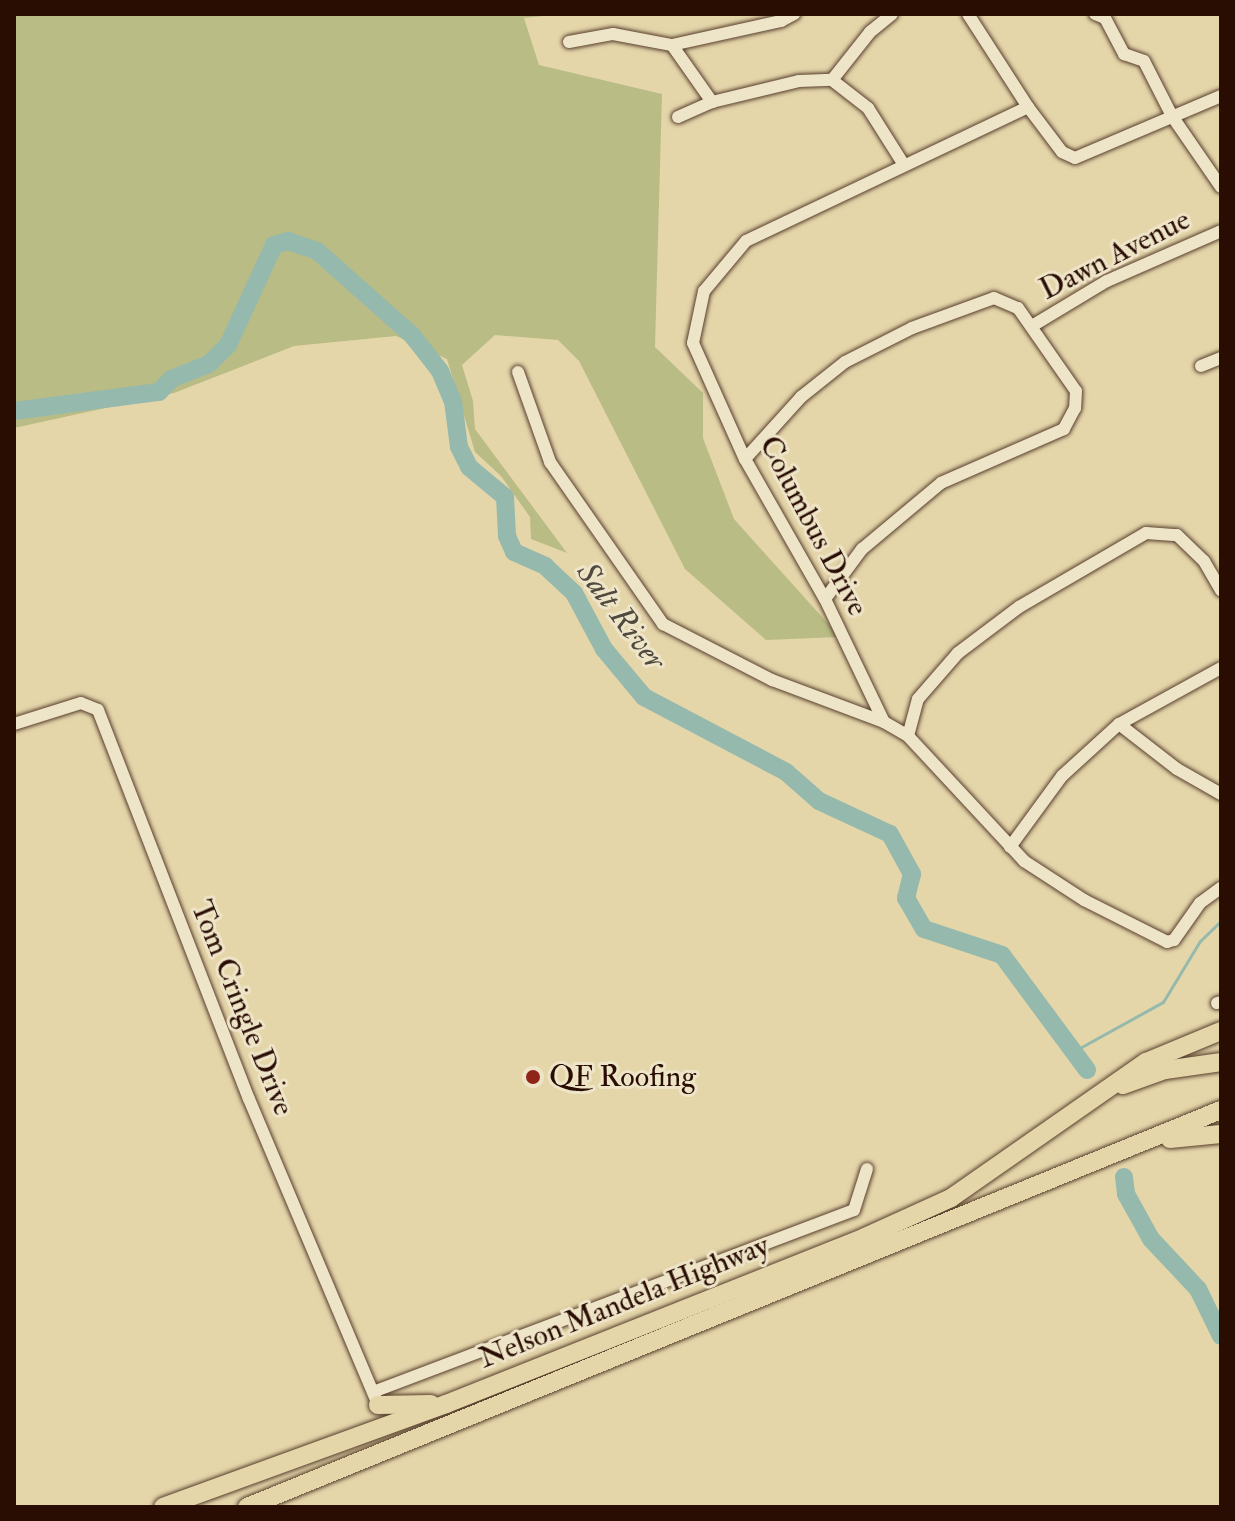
<!DOCTYPE html>
<html>
<head>
<meta charset="utf-8">
<style>
  body { margin:0 }
  #map { position:relative; width:1235px; height:1521px; overflow:hidden; background:#e5d6aa; font-family:"IM FELL Double Pica",serif }
  div>[style] { position:absolute }
  .green>* { inset:0; background:#babc85 }
  .stream>* { height:3px; margin:-1.5px; padding:0 1.5px; transform-origin:1.5px; border-radius:1.5px; background:#96b9ad }
  .river>* { height:18px; margin:-9px; padding:0 9px; transform-origin:9px; border-radius:9px; background:#96b9ad }
  .roads { filter:drop-shadow(0 0 2px #583f2d) drop-shadow(0 0 2px #583f2d) }
  .minor>* { height:12px; margin:-6px; padding:0 6px; transform-origin:6px; border-radius:6px; background:#eee4c8 }
  .highway>* { height:18px; margin:-9px; padding:0 9px; transform-origin:9px; border-radius:9px; background:#e5d6aa }
  .dots>* { width:22px; height:22px; translate:-50% -50%; box-sizing:border-box; border:4px solid #eee4c8; border-radius:50% }
  span { translate:-50% -50%; white-space:nowrap; text-align:center; line-height:1.15; -webkit-text-stroke:6px #eee4c8; paint-order:stroke }
  .street-label { font-size:30px; color:#290d03 }
  .poi-label { font-size:30px; color:#290d03 }
  .left { translate:0 -50%; text-align:left }
  .water-label { font-size:32px; color:#4f493e; font-style:italic }
  .frame { position:absolute; inset:0; border:16px solid #290d03; pointer-events:none }
</style>
</head>
<body>
<div id="map">
  <div class="green">
    <div style="clip-path:polygon(14px 14px,563px 14px,524px 18px,539px 65px,662px 94px,655px 347px,703px 393px,703px 438px,734px 519px,840px 637px,766px 640px,685px 569px,579px 361px,558px 340px,495px 335px,462px 365px,473px 401px,475px 429px,567px 553px,531px 539px,530px 517px,501px 476px,475px 452px,447px 359px,396px 336px,294px 346px,174px 393px,14px 428px)"></div>
  </div>
  <div class="stream">
    <div style="left:1076px;top:1050px;width:99px;rotate:-28.9deg"></div>
    <div style="left:1163px;top:1002px;width:71px;rotate:-58.8deg"></div>
    <div style="left:1200px;top:941px;width:29px;rotate:-44deg"></div>
  </div>
  <div class="river">
    <div style="left:14px;top:411px;width:146px;rotate:-7.5deg"></div>
    <div style="left:159px;top:392px;width:18px;rotate:-47deg"></div>
    <div style="left:171px;top:379px;width:41px;rotate:-21.5deg"></div>
    <div style="left:209px;top:364px;width:27px;rotate:-45deg"></div>
    <div style="left:228px;top:345px;width:110px;rotate:-65.3deg"></div>
    <div style="left:274px;top:245px;width:15px;rotate:-16deg"></div>
    <div style="left:288px;top:241px;width:31px;rotate:19deg"></div>
    <div style="left:317px;top:251px;width:127px;rotate:41.5deg"></div>
    <div style="left:412px;top:335px;width:46px;rotate:52.1deg"></div>
    <div style="left:440px;top:371px;width:33px;rotate:67deg"></div>
    <div style="left:453px;top:401px;width:46px;rotate:82.6deg"></div>
    <div style="left:459px;top:447px;width:22px;rotate:63deg"></div>
    <div style="left:469px;top:467px;width:47px;rotate:39.8deg"></div>
    <div style="left:505px;top:497px;width:39px;rotate:87deg"></div>
    <div style="left:507px;top:536px;width:17px;rotate:66deg"></div>
    <div style="left:514px;top:552px;width:34px;rotate:24deg"></div>
    <div style="left:545px;top:566px;width:40px;rotate:43deg"></div>
    <div style="left:574px;top:593px;width:64px;rotate:61.8deg"></div>
    <div style="left:604px;top:649px;width:62px;rotate:50.2deg"></div>
    <div style="left:644px;top:697px;width:161px;rotate:27.8deg"></div>
    <div style="left:786px;top:772px;width:44px;rotate:41.3deg"></div>
    <div style="left:819px;top:801px;width:78px;rotate:24.9deg"></div>
    <div style="left:890px;top:834px;width:46px;rotate:61.2deg"></div>
    <div style="left:912px;top:874px;width:25px;rotate:104deg"></div>
    <div style="left:906px;top:898px;width:36px;rotate:60deg"></div>
    <div style="left:924px;top:929px;width:82px;rotate:18.4deg"></div>
    <div style="left:1002px;top:955px;width:143px;rotate:53.5deg"></div>
    <div style="left:1124px;top:1177px;width:17px;rotate:83deg"></div>
    <div style="left:1126px;top:1194px;width:51px;rotate:60.9deg"></div>
    <div style="left:1151px;top:1239px;width:69px;rotate:46.8deg"></div>
    <div style="left:1198px;top:1289px;width:52px;rotate:63.9deg"></div>
  </div>
  <div class="roads">
    <div class="minor">
      <div style="left:968px;top:14px;width:111px;rotate:57.2deg"></div>
      <div style="left:1028px;top:107px;width:56px;rotate:52.9deg"></div>
      <div style="left:1062px;top:152px;width:14px;rotate:25deg"></div>
      <div style="left:1075px;top:158px;width:159px;rotate:-23deg"></div>
      <div style="left:1095px;top:14px;width:11px;rotate:22deg"></div>
      <div style="left:1105px;top:18px;width:41px;rotate:62.2deg"></div>
      <div style="left:1124px;top:54px;width:21px;rotate:19deg"></div>
      <div style="left:1144px;top:61px;width:62px;rotate:63deg"></div>
      <div style="left:1172px;top:116px;width:86px;rotate:55.4deg"></div>
      <div style="left:569px;top:42px;width:45px;rotate:-10.3deg"></div>
      <div style="left:613px;top:34px;width:60px;rotate:10.6deg"></div>
      <div style="left:672px;top:45px;width:112px;rotate:-12.4deg"></div>
      <div style="left:781px;top:21px;width:15px;rotate:-28deg"></div>
      <div style="left:672px;top:45px;width:70px;rotate:54.9deg"></div>
      <div style="left:832px;top:80px;width:61px;rotate:-51.6deg"></div>
      <div style="left:870px;top:32px;width:28px;rotate:-39deg"></div>
      <div style="left:1028px;top:107px;width:312px;rotate:154.6deg"></div>
      <div style="left:746px;top:241px;width:65px;rotate:130deg"></div>
      <div style="left:704px;top:291px;width:53px;rotate:101.9deg"></div>
      <div style="left:693px;top:343px;width:127px;rotate:65.9deg"></div>
      <div style="left:745px;top:459px;width:161px;rotate:60.3deg"></div>
      <div style="left:825px;top:599px;width:136px;rotate:64.4deg"></div>
      <div style="left:884px;top:722px;width:28px;rotate:30deg"></div>
      <div style="left:908px;top:736px;width:171px;rotate:47.1deg"></div>
      <div style="left:1024px;top:861px;width:72px;rotate:33deg"></div>
      <div style="left:1084px;top:900px;width:93px;rotate:26.8deg"></div>
      <div style="left:1167px;top:942px;width:7px;rotate:-16deg"></div>
      <div style="left:1174px;top:940px;width:45px;rotate:-54.9deg"></div>
      <div style="left:1200px;top:903px;width:26px;rotate:-36deg"></div>
      <div style="left:678px;top:117px;width:37px;rotate:-24deg"></div>
      <div style="left:712px;top:102px;width:89px;rotate:-13.6deg"></div>
      <div style="left:799px;top:81px;width:33px;rotate:-2deg"></div>
      <div style="left:832px;top:80px;width:46px;rotate:37.9deg"></div>
      <div style="left:868px;top:108px;width:67px;rotate:57.7deg"></div>
      <div style="left:1032px;top:326px;width:87px;rotate:-31deg"></div>
      <div style="left:1107px;top:281px;width:124px;rotate:-23.7deg"></div>
      <div style="left:1201px;top:366px;width:22px;rotate:-22deg"></div>
      <div style="left:518px;top:372px;width:96px;rotate:70.4deg"></div>
      <div style="left:550px;top:462px;width:198px;rotate:55.1deg"></div>
      <div style="left:663px;top:624px;width:123px;rotate:27.2deg"></div>
      <div style="left:772px;top:680px;width:120px;rotate:20.6deg"></div>
      <div style="left:745px;top:459px;width:84px;rotate:-47.9deg"></div>
      <div style="left:801px;top:397px;width:56px;rotate:-38.5deg"></div>
      <div style="left:845px;top:362px;width:75px;rotate:-26.9deg"></div>
      <div style="left:912px;top:328px;width:87px;rotate:-20.1deg"></div>
      <div style="left:994px;top:298px;width:26px;rotate:23deg"></div>
      <div style="left:1018px;top:308px;width:101px;rotate:55.1deg"></div>
      <div style="left:1076px;top:391px;width:17px;rotate:93deg"></div>
      <div style="left:1075px;top:408px;width:24px;rotate:118deg"></div>
      <div style="left:1064px;top:429px;width:134px;rotate:156.3deg"></div>
      <div style="left:941px;top:483px;width:103px;rotate:140.1deg"></div>
      <div style="left:862px;top:549px;width:62px;rotate:126.5deg"></div>
      <div style="left:14px;top:724px;width:70px;rotate:-17.4deg"></div>
      <div style="left:81px;top:703px;width:18px;rotate:22deg"></div>
      <div style="left:98px;top:710px;width:417px;rotate:68.8deg"></div>
      <div style="left:249px;top:1099px;width:332px;rotate:67.1deg"></div>
      <div style="left:1119px;top:724px;width:73px;rotate:37.8deg"></div>
      <div style="left:1177px;top:769px;width:51px;rotate:29.6deg"></div>
      <div style="left:908px;top:736px;width:38px;rotate:-75deg"></div>
      <div style="left:918px;top:699px;width:61px;rotate:-49deg"></div>
      <div style="left:958px;top:653px;width:76px;rotate:-37deg"></div>
      <div style="left:1019px;top:607px;width:147px;rotate:-30.2deg"></div>
      <div style="left:1146px;top:533px;width:31px;rotate:4deg"></div>
      <div style="left:1177px;top:535px;width:37px;rotate:44deg"></div>
      <div style="left:1204px;top:561px;width:34px;rotate:60deg"></div>
      <div style="left:1010px;top:847px;width:88px;rotate:-53.8deg"></div>
      <div style="left:1062px;top:776px;width:77px;rotate:-42.4deg"></div>
      <div style="left:1119px;top:724px;width:116px;rotate:-28.8deg"></div>
      <div style="left:1217px;top:1003px;width:4px;rotate:-14deg"></div>
      <div style="left:373px;top:1392px;width:514px;rotate:-20.73deg"></div>
      <div style="left:854px;top:1210px;width:43px;rotate:-72.4deg"></div>
    </div>
    <div class="highway">
      <div style="left:1123px;top:1085px;width:45px;rotate:-19.7deg"></div>
      <div style="left:1165px;top:1070px;width:57px;rotate:-8.1deg"></div>
      <div style="left:1170px;top:1139px;width:51px;rotate:-5.6deg"></div>
      <div style="left:378px;top:1405px;width:53px;rotate:-1.1deg"></div>
      <div style="left:163px;top:1507px;width:301px;rotate:-20deg"></div>
      <div style="left:446px;top:1404px;width:451px;rotate:-21.7deg"></div>
      <div style="left:865px;top:1237px;width:94px;rotate:-24.4deg"></div>
      <div style="left:951px;top:1198px;width:238px;rotate:-34.9deg"></div>
      <div style="left:1146px;top:1062px;width:81px;rotate:-22.5deg"></div>
      <div style="left:247px;top:1507px;width:1052px;rotate:-22.18deg"></div>
    </div>
  </div>
  <div class="dots">
    <div style="left:533px;top:1077px;background:#8f2418"></div>
  </div>
  <div class="street-label">
    <span style="left:1115px;top:255px;rotate:-27deg">Dawn Avenue</span>
    <span style="left:813px;top:526px;rotate:62deg">Columbus Drive</span>
    <span style="left:242px;top:1008px;rotate:68deg">Tom Cringle Drive</span>
    <span style="left:624px;top:1302px;rotate:-22deg">Nelson Mandela Highway</span>
  </div>
  <div class="poi-label">
    <span class="left" style="left:549px;top:1077px">QF Roofing</span>
  </div>
  <div class="water-label">
    <span style="left:621px;top:616px;rotate:53deg">Salt River</span>
  </div>
  <div class="frame"></div>
</div>
</body>
</html>
